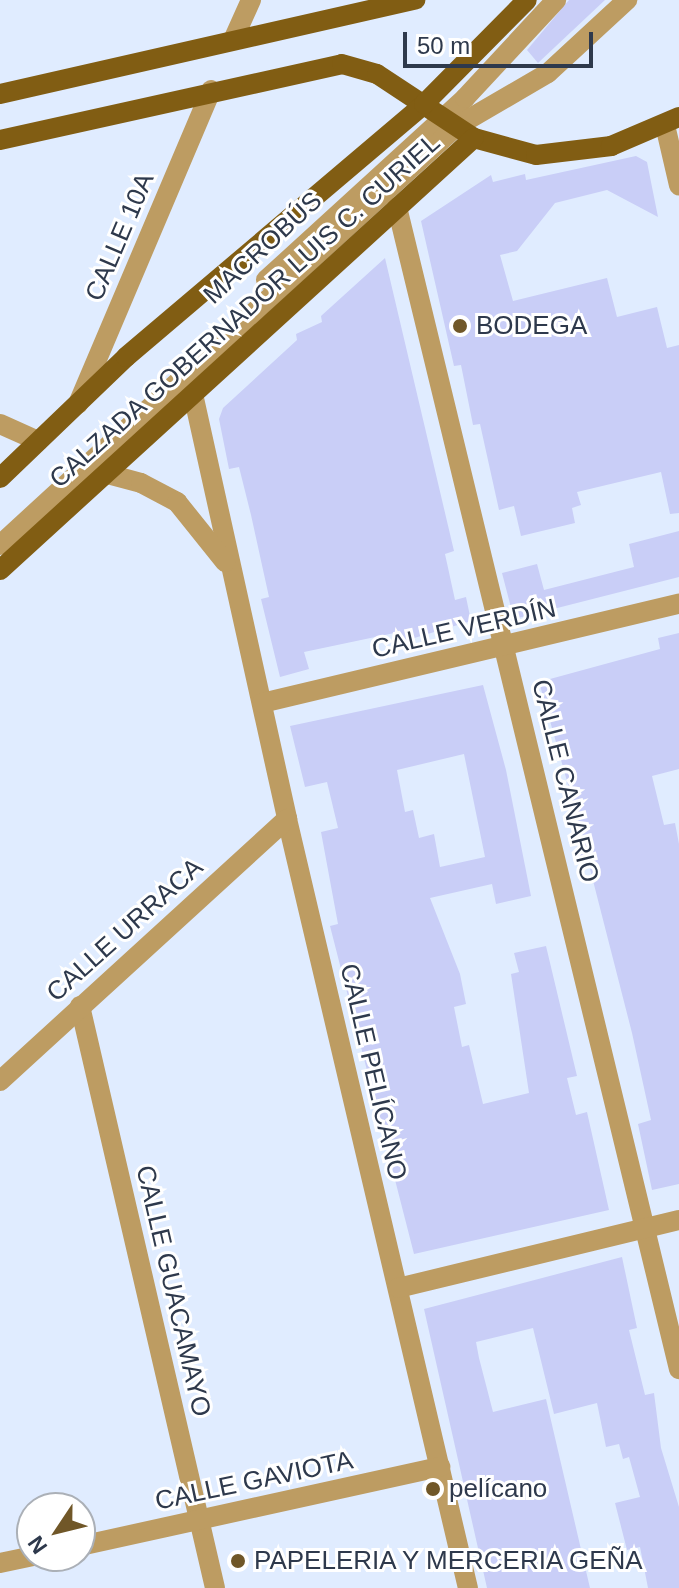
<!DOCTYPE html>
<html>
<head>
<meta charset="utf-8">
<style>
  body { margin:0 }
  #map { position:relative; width:679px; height:1588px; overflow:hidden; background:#e0ecff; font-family:Helvetica,sans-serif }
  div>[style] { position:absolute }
  .building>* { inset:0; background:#c9cef7 }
  .minor>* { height:20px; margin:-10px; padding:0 10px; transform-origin:10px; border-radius:10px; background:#bd9c62 }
  .major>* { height:20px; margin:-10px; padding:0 10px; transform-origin:10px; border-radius:10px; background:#815d13 }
  .dots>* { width:22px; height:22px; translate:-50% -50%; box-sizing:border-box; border:4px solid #fff; border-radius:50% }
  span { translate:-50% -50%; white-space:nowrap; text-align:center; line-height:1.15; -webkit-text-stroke:6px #fff; paint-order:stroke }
  .street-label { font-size:26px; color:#2e394c }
  .poi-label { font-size:26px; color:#2e394c }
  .left { translate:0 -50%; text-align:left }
  .north { position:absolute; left:16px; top:1492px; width:80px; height:80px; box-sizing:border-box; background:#fff; border:2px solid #abb0b7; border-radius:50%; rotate:235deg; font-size:22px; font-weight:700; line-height:32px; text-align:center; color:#2e394c }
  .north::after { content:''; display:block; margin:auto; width:28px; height:36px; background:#705728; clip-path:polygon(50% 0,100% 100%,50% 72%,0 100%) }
  .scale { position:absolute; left:403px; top:32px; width:190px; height:36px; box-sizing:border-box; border:4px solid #2e394c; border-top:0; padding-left:10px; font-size:24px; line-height:28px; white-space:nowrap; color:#2e394c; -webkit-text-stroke:6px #fff; paint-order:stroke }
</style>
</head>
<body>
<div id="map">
  <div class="building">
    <div style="clip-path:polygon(569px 0,605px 0,538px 63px,527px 50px)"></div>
    <div style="clip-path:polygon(636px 156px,647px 162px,658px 217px,607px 190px,555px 203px,517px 251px,500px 255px,513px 301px,607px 278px,617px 317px,657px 307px,667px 348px,679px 345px,679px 513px,670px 514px,661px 472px,577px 492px,581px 505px,572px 508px,575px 523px,521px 536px,514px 506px,499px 510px,480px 424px,473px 425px,461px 365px,454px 366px,421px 221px,491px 175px,493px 182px,525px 174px,526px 180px)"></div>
    <div style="clip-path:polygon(385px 258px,454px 551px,445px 554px,455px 600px,466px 597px,471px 621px,401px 642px,399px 632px,304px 652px,309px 669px,280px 677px,261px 599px,269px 597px,251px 515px,239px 467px,229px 469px,219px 419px,223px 408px,297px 340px,296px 334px,322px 322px,321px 316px)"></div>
    <div style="clip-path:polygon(679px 531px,679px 577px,514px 619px,502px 573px,537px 564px,544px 590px,634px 567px,629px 544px)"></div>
    <div style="clip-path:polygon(679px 633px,679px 769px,652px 776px,664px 825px,675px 823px,679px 844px,679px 1184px,652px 1190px,638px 1124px,651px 1120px,632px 1033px,589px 865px,580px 867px,576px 847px,585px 845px,539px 682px,660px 649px,658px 638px)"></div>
    <div style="clip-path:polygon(evenodd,483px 685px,506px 770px,531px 896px,496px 904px,492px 884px,430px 898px,460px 974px,466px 1004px,454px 1007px,462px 1047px,469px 1045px,483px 1104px,529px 1093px,511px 974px,519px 972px,514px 953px,546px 946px,577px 1076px,567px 1078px,576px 1115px,587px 1112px,609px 1210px,414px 1254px,330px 926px,338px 924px,321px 832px,338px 828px,327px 782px,305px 787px,290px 726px,483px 685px,464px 754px,485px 857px,440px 867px,434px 834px,419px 838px,413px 810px,405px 812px,397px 770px,464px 754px)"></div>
    <div style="clip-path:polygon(622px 1257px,637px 1328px,629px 1330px,645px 1395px,654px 1393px,661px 1448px,679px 1507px,679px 1588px,648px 1588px,640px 1547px,627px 1550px,615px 1503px,640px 1497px,629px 1457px,623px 1459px,619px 1444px,606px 1447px,597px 1403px,554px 1414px,533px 1328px,476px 1342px,479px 1358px,493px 1412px,546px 1399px,590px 1588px,487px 1588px,424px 1309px)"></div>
  </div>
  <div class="minor">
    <div style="left:233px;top:40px;width:44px;rotate:-65.8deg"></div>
    <div style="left:665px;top:125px;width:62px;rotate:76.9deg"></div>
    <div style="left:397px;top:207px;width:1196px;rotate:76.36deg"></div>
    <div style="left:266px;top:280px;width:270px;rotate:-42.4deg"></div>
    <div style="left:465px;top:98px;width:134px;rotate:-47.1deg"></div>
    <div style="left:193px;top:394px;width:435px;rotate:77.5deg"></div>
    <div style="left:287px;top:819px;width:790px;rotate:76.76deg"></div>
    <div style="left:78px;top:404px;width:341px;rotate:-67deg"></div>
    <div style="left:0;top:424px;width:42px;rotate:24.1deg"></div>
    <div style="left:104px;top:473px;width:38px;rotate:15deg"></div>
    <div style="left:141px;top:483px;width:41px;rotate:27.8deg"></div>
    <div style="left:177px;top:502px;width:77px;rotate:51.3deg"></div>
    <div style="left:0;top:545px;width:620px;rotate:-42.52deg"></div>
    <div style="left:457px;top:126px;width:105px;rotate:-30.2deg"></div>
    <div style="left:548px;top:73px;width:108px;rotate:-42.7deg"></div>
    <div style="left:262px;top:703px;width:429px;rotate:-13.4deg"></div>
    <div style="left:80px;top:1006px;width:597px;rotate:76.94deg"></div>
    <div style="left:0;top:1081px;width:389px;rotate:-42.4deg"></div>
    <div style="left:398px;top:1288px;width:289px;rotate:-13.6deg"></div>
    <div style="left:80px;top:1546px;width:369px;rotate:-12.4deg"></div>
    <div style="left:0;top:1563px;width:34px;rotate:-12deg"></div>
  </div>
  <div class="major">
    <div style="left:0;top:94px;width:426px;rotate:-12.8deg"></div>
    <div style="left:0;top:140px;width:350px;rotate:-12.5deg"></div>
    <div style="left:342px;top:64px;width:36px;rotate:16deg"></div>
    <div style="left:377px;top:74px;width:116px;rotate:33.4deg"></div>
    <div style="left:474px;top:138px;width:64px;rotate:15.3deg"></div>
    <div style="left:536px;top:155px;width:76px;rotate:-6.8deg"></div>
    <div style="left:611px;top:146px;width:74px;rotate:-23.1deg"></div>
    <div style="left:0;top:478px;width:175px;rotate:-43.8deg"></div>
    <div style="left:126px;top:357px;width:391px;rotate:-40.3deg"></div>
    <div style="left:424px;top:104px;width:146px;rotate:-45.3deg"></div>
    <div style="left:0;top:570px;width:641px;rotate:-42.35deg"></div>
  </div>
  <div class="dots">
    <div style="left:460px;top:326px;background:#705728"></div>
    <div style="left:433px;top:1489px;background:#705728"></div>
    <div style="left:238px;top:1561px;background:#705728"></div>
  </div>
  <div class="street-label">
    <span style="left:120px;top:237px;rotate:-67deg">CALLE 10A</span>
    <span style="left:263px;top:248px;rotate:-43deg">MACROBÚS</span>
    <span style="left:245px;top:311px;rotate:-42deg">CALZADA GOBERNADOR LUIS C. CURIEL</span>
    <span style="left:464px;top:629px;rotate:-13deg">CALLE VERDÍN</span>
    <span style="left:565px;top:781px;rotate:76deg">CALLE CANARIO</span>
    <span style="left:125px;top:930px;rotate:-42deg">CALLE URRACA</span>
    <span style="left:373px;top:1072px;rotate:77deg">CALLE PELÍCANO</span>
    <span style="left:173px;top:1291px;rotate:77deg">CALLE GUACAMAYO</span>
    <span style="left:254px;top:1481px;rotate:-12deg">CALLE GAVIOTA</span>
  </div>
  <div class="poi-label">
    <span class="left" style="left:476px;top:326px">BODEGA</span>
    <span class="left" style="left:449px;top:1489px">pelícano</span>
    <span class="left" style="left:254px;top:1561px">PAPELERIA Y MERCERIA GEÑA</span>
  </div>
  <div class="north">N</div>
  <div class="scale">50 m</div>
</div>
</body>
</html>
